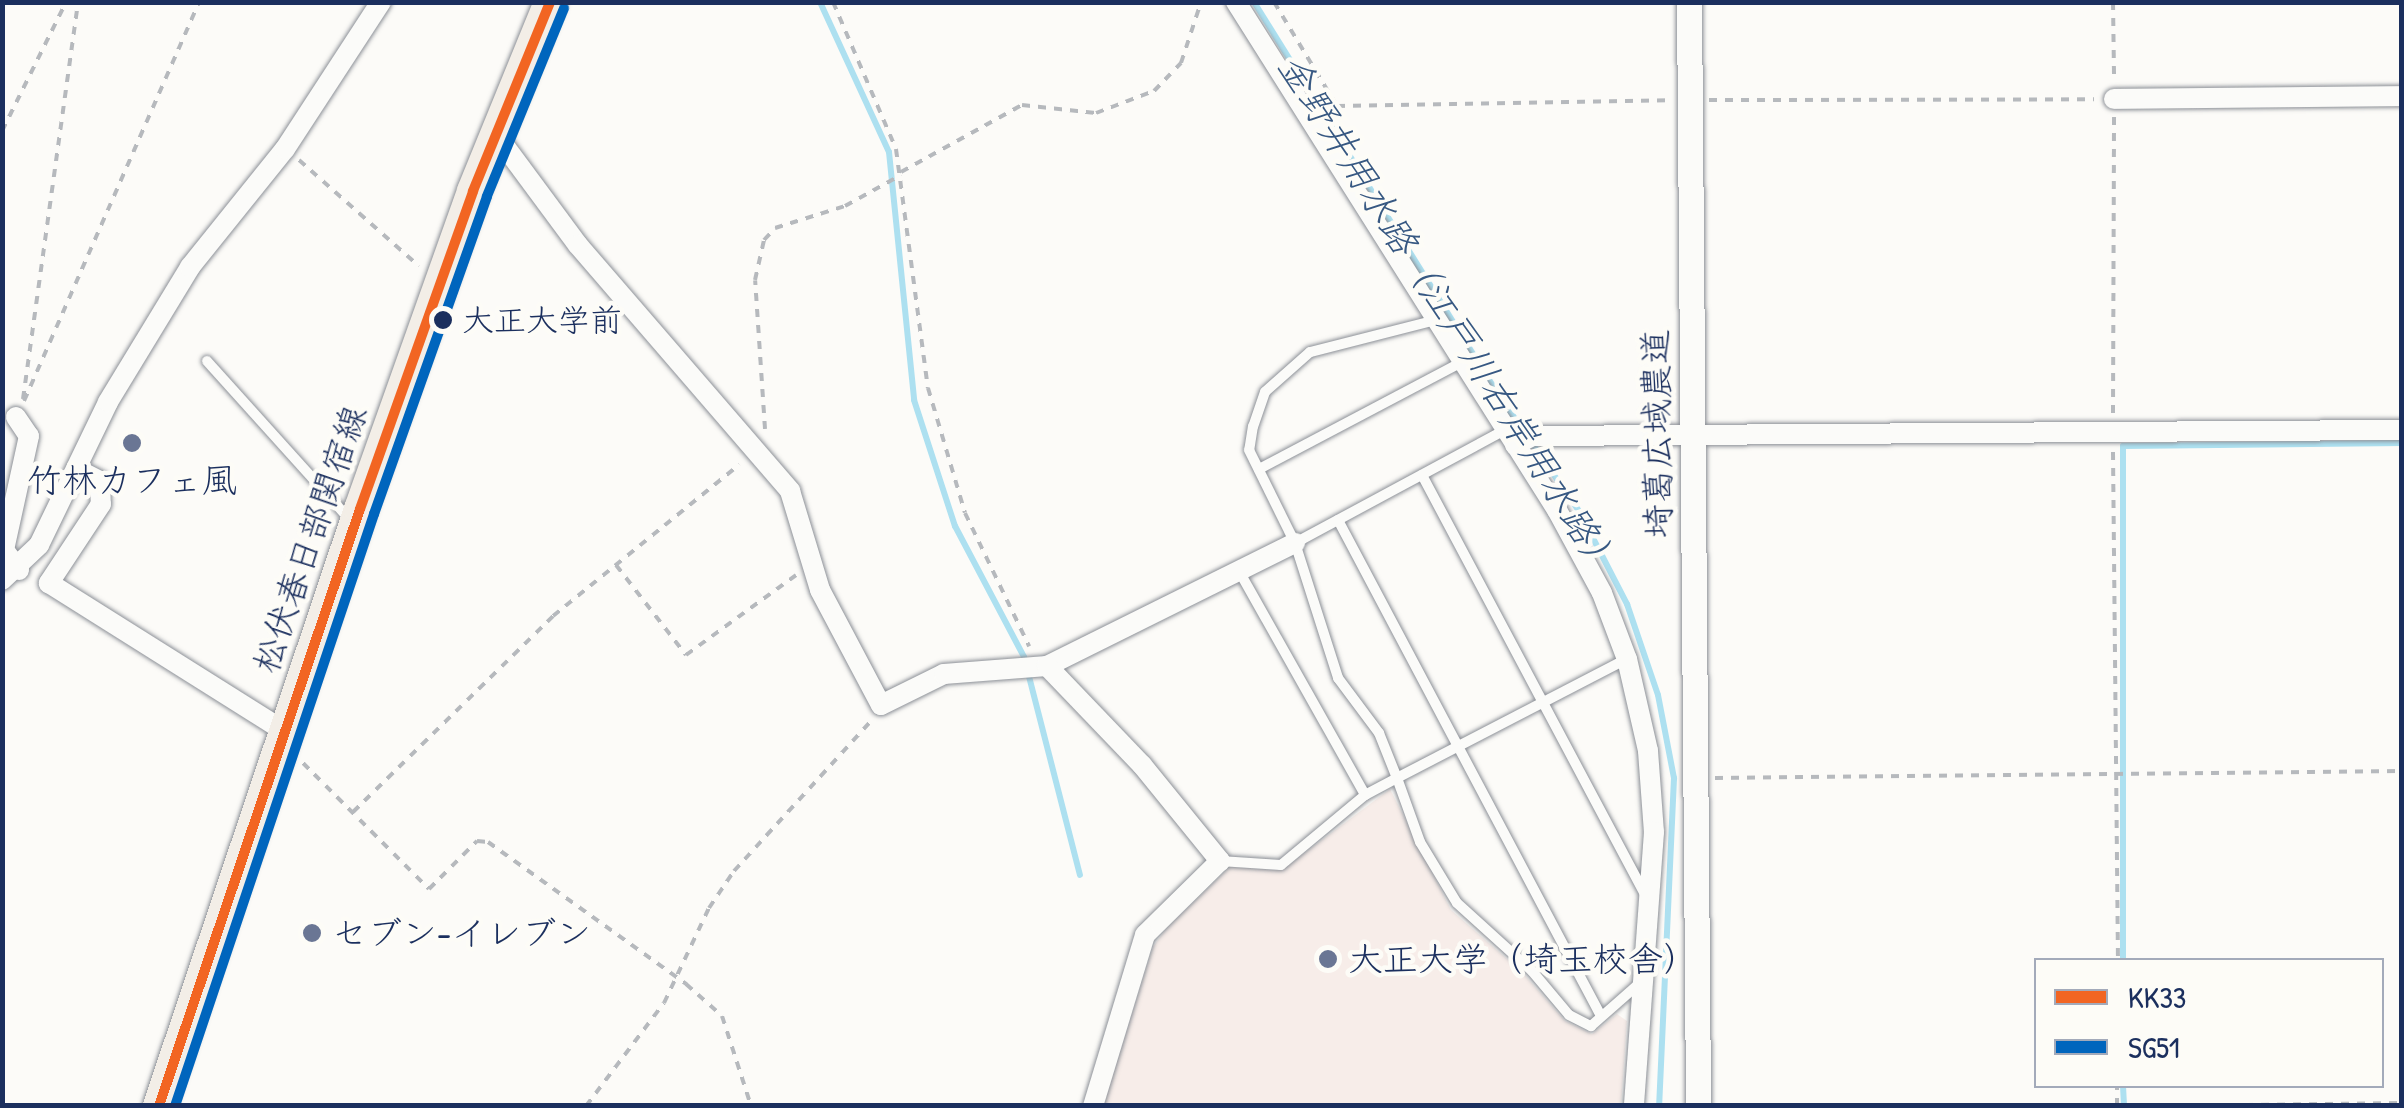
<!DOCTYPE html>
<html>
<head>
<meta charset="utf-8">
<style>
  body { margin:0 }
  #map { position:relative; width:2404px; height:1108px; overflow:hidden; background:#fcfbf8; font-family:"Patrick Hand","Klee One",sans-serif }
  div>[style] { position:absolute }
  .built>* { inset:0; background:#f7ede9 }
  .stream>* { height:6px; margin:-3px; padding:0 3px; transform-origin:3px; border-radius:3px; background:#ade0f0 }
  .path>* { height:4px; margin-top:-2px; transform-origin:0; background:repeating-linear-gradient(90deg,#b6b9bd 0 8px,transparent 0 16px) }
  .roads { filter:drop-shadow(0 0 2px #8c9097) drop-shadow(0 0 2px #8c9097) }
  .service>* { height:10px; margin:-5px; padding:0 5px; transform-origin:5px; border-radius:5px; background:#fbfbf9 }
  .minor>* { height:20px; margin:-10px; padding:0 10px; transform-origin:10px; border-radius:10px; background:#fbfbf9 }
  .tertiary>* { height:25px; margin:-12.5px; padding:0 12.5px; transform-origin:12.5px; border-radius:12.5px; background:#fbfbf9 }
  .primary>* { height:32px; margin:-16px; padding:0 16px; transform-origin:16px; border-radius:16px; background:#f3eee7 }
  .bus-1>* { height:10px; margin:-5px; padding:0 5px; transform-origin:5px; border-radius:5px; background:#f26522 }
  .bus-2>* { height:10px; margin:-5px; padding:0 5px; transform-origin:5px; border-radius:5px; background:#0065bd }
  .dots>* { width:28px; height:28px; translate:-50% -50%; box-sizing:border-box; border:5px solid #fdfcf7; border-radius:50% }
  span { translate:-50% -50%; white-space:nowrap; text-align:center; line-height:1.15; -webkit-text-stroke:9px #fdfcf7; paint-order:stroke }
  .bus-label { font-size:32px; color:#1b2f5e }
  .left { translate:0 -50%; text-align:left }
  .street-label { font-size:35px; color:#1b2f5e }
  .poi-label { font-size:35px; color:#1b2f5e }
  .water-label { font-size:38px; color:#375882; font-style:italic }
  .frame { position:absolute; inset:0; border:5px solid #1b2f5e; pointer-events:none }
  .legend { position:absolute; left:2034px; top:958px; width:350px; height:130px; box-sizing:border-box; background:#fdfcf7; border:2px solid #a3aaba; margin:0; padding:12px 18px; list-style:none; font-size:30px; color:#1b2f5e }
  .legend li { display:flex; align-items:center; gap:20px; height:50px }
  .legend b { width:50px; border:2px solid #a3aaba }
</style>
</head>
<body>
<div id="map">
  <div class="built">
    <div style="clip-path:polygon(1390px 789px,1451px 910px,1522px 972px,1565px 1021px,1592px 1034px,1617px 1014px,1627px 1021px,1621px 1105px,1103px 1106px,1153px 947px,1166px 929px,1230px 867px,1282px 870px)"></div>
  </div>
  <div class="stream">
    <div style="left:820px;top:2px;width:165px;rotate:65.3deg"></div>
    <div style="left:889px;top:152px;width:249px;rotate:84.2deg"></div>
    <div style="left:914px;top:400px;width:133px;rotate:72deg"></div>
    <div style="left:955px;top:526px;width:148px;rotate:62.2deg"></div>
    <div style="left:1024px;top:657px;width:225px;rotate:75.6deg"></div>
    <div style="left:1254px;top:2px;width:465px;rotate:58.1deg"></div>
    <div style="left:1500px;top:397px;width:139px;rotate:55.3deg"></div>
    <div style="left:1579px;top:511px;width:105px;rotate:62.7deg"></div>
    <div style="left:1627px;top:604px;width:96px;rotate:71.2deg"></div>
    <div style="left:1658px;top:695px;width:85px;rotate:79.1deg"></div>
    <div style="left:1674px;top:778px;width:328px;rotate:92.6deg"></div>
    <div style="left:2123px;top:960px;width:514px;rotate:-90deg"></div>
    <div style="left:2123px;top:446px;width:279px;rotate:-0.6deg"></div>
    <div style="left:2123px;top:1086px;width:20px;rotate:87deg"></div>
  </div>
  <div class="path">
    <div style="left:833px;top:2px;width:160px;rotate:66.8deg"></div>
    <div style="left:896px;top:149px;width:241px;rotate:82.4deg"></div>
    <div style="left:928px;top:388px;width:130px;rotate:73.5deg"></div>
    <div style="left:965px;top:513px;width:148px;rotate:64.3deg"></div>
    <div style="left:1274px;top:2px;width:122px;rotate:58.8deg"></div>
    <div style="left:1337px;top:106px;width:332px;rotate:-1deg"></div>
    <div style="left:2113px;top:2px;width:76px;rotate:89.2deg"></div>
    <div style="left:1709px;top:100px;width:385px;rotate:-0.1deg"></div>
    <div style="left:2px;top:131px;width:144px;rotate:-63.6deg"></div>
    <div style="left:299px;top:160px;width:160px;rotate:41.5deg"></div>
    <div style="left:901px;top:172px;width:138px;rotate:-29deg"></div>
    <div style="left:1022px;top:105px;width:74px;rotate:6.2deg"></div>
    <div style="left:1096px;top:113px;width:62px;rotate:-20.8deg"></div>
    <div style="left:1154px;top:91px;width:39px;rotate:-46deg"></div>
    <div style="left:1181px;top:63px;width:64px;rotate:-71.8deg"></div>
    <div style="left:23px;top:399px;width:401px;rotate:-82.1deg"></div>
    <div style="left:24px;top:401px;width:436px;rotate:-66.3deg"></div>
    <div style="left:2113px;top:413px;width:296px;rotate:-89.8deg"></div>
    <div style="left:765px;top:429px;width:149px;rotate:-93.8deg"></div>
    <div style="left:755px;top:280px;width:41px;rotate:-77.3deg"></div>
    <div style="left:764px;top:240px;width:16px;rotate:-47deg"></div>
    <div style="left:775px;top:228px;width:73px;rotate:-17.4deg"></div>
    <div style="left:845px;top:206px;width:64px;rotate:-29deg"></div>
    <div style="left:2113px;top:452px;width:508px;rotate:89.44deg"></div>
    <div style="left:616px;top:565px;width:114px;rotate:52.1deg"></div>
    <div style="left:686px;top:655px;width:136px;rotate:-36deg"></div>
    <div style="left:303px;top:763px;width:178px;rotate:45deg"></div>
    <div style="left:429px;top:889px;width:68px;rotate:-45deg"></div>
    <div style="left:477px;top:841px;width:11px;rotate:5deg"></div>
    <div style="left:488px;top:842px;width:244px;rotate:35.6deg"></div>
    <div style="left:686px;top:984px;width:48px;rotate:41.6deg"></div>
    <div style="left:722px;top:1016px;width:95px;rotate:72.1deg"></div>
    <div style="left:1715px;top:778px;width:687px;rotate:-0.58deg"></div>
    <div style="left:353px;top:812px;width:280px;rotate:-44.4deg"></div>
    <div style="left:553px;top:616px;width:240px;rotate:-39.1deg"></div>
    <div style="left:586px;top:1106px;width:129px;rotate:-52.9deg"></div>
    <div style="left:664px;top:1003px;width:105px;rotate:-64.7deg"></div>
    <div style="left:709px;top:908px;width:45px;rotate:-56deg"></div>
    <div style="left:734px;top:871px;width:206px;rotate:-47.6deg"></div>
    <div style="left:2117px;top:1106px;width:20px;rotate:-90deg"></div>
    <div style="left:2165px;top:1106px;width:237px;rotate:-0.7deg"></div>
  </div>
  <div class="roads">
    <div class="service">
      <div style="left:1436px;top:320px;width:130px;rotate:165.7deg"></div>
      <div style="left:1310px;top:352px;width:60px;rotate:138.4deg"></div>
      <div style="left:1265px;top:392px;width:36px;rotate:109deg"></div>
      <div style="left:1253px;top:426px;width:24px;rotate:99deg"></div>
      <div style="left:1249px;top:450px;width:104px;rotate:63.7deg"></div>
      <div style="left:1295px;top:543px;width:142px;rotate:72.3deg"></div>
      <div style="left:1338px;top:678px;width:69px;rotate:53.3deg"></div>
      <div style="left:1379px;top:733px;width:48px;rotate:68.2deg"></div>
      <div style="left:1397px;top:778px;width:259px;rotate:-27.4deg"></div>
      <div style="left:207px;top:361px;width:214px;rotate:48deg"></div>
      <div style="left:1259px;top:469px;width:229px;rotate:-27.8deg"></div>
      <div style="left:1422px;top:475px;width:475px;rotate:62deg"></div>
      <div style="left:1338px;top:520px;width:561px;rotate:62.07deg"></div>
      <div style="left:1295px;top:543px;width:238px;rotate:-28.3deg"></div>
      <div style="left:1239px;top:571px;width:257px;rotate:60.6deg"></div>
      <div style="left:1220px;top:861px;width:61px;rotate:3.8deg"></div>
      <div style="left:1281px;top:865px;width:109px;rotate:-39.8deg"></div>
      <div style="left:1365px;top:795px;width:36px;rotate:-28deg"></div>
      <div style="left:1397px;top:778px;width:68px;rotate:70.2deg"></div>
      <div style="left:1420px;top:842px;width:71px;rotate:58.8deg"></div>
      <div style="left:1457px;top:903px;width:101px;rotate:42.2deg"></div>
      <div style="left:1532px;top:971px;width:57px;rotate:49.9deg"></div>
      <div style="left:1569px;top:1015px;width:25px;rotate:27deg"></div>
      <div style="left:1591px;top:1026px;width:65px;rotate:-41.3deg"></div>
    </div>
    <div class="minor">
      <div style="left:1236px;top:2px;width:601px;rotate:57.71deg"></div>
      <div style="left:1557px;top:510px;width:94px;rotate:61.5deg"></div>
      <div style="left:1602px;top:593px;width:71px;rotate:69.3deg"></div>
      <div style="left:1627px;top:659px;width:94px;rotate:77.1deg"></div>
      <div style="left:1648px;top:751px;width:81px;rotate:85.8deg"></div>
      <div style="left:1654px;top:832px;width:275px;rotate:94.2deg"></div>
      <div style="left:2114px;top:99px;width:288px;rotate:-0.6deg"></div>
      <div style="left:495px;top:133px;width:139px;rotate:53.5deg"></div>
      <div style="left:578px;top:245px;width:325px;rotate:49.2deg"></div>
      <div style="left:790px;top:491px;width:103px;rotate:73.1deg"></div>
      <div style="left:820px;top:590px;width:130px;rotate:62.1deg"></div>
      <div style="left:881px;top:705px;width:70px;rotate:-26.2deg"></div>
      <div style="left:944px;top:674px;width:103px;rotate:-4.4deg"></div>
      <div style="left:1047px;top:666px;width:277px;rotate:-26.4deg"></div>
      <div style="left:16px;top:417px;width:23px;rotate:56deg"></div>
      <div style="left:29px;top:436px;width:117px;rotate:102.4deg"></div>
      <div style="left:4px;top:550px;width:25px;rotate:53deg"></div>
      <div style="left:1515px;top:445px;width:20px;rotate:-27deg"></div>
      <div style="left:1533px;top:436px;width:869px;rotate:-0.4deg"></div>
      <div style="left:76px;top:469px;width:27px;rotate:27deg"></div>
      <div style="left:100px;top:481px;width:23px;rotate:88deg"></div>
      <div style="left:101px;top:504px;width:95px;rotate:123.4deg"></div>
      <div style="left:49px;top:583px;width:281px;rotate:32.2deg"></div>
      <div style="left:2px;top:580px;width:51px;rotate:-43.4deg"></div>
      <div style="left:39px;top:545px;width:159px;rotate:-64.2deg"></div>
      <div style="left:108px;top:402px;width:158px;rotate:-58.7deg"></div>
      <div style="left:190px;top:267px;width:151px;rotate:-51.2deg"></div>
      <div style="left:285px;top:149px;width:176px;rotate:-56.9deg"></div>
      <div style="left:1047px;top:666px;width:137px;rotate:46.2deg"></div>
      <div style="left:1142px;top:765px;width:124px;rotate:50.9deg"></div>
      <div style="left:1220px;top:861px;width:105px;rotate:135.4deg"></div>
      <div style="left:1145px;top:935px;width:179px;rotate:106.9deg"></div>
    </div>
    <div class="tertiary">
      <div style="left:1689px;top:2px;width:1104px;rotate:89.53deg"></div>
    </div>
    <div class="primary">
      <div style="left:159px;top:1106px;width:630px;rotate:-71.39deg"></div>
      <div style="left:360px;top:509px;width:337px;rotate:-70.4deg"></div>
      <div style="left:473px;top:191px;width:204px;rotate:-67.8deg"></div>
    </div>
  </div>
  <div class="bus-1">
    <div style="left:159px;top:1106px;width:630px;rotate:-71.39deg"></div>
    <div style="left:360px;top:509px;width:337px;rotate:-70.4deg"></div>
    <div style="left:473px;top:191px;width:204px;rotate:-67.8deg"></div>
  </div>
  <div class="bus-2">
    <div style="left:175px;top:1106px;width:625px;rotate:-71.42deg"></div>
    <div style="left:374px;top:514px;width:337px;rotate:-70.4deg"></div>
    <div style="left:487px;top:196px;width:203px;rotate:-67.7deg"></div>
  </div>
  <div class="dots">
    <div style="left:443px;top:320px;background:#1b2f5e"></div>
    <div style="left:132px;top:443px;background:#6a7694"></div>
    <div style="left:312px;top:933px;background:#6a7694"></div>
    <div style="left:1328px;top:959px;background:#6a7694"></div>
  </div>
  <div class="bus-label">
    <span class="left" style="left:462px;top:320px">大正大学前</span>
  </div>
  <div class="street-label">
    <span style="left:1657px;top:434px;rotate:-91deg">埼葛広域農道</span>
    <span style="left:310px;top:539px;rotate:-71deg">松伏春日部関宿線</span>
  </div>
  <div class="poi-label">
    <span style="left:132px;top:480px">竹林カフェ風</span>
    <span class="left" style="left:332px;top:933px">セブン-イレブン</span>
    <span class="left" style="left:1348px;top:959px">大正大学（埼玉校舎）</span>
  </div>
  <div class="water-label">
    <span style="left:1449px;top:315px;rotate:58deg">金野井用水路（江戸川右岸用水路）</span>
  </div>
  <div class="frame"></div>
  <ul class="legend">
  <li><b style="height:12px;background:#f26522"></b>KK33</li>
  <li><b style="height:12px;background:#0065bd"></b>SG51</li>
  </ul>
</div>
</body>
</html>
